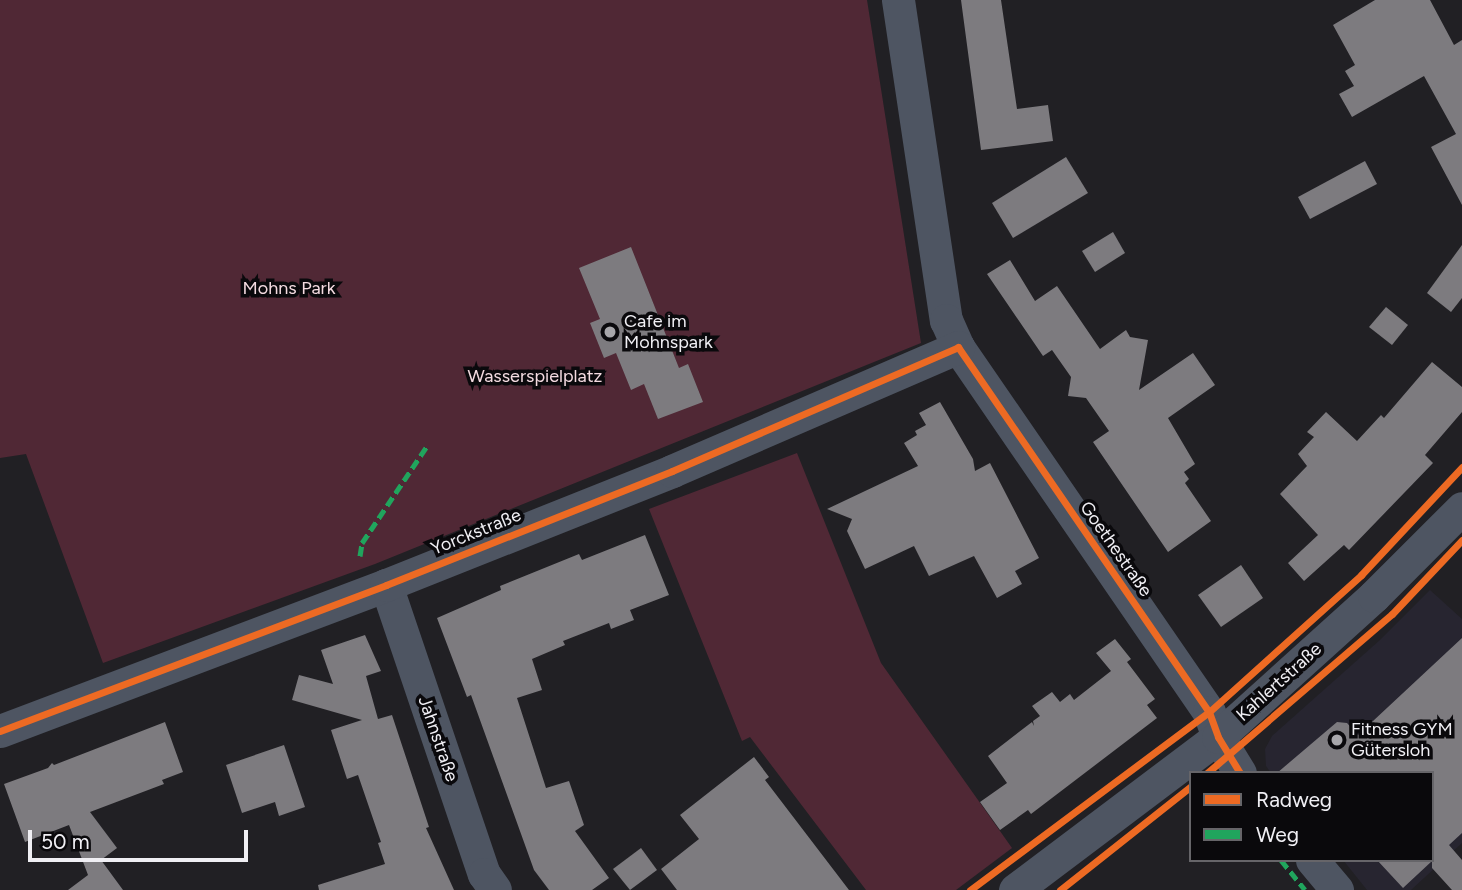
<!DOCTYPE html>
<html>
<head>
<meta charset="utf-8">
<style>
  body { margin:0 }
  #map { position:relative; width:1462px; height:890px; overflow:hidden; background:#212024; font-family:Figtree,sans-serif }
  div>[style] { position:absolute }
  .built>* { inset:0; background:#272530 }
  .green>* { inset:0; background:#502835 }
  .building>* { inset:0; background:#7d7b7f }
  .street>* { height:33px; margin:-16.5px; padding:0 16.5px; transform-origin:16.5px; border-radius:16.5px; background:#4e5562 }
  .quiet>* { height:5px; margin-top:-2.5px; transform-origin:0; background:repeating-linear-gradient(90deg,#20a55d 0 10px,transparent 0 15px) }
  .cycleway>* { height:7px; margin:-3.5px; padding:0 3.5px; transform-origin:3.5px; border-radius:3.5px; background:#ed6a23 }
  .dots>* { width:19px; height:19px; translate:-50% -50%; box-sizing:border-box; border:4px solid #0a090c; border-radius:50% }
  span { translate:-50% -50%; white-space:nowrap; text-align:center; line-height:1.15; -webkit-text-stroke:7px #0a090c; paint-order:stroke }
  .park-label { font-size:18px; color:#f4dbe1 }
  .poi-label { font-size:18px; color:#f0eff4 }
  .left { translate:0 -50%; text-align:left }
  .street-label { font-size:18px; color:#f0eff4 }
  .legend { position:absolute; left:1189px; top:771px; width:245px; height:91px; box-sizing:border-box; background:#0a090c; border:2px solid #666569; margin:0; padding:9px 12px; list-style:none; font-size:21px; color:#f0eff4 }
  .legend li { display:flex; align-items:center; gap:14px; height:35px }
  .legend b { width:35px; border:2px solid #666569 }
  .scale { position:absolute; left:28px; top:830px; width:220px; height:32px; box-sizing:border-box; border:4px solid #f0eff4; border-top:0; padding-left:9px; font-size:21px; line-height:24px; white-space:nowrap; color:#f0eff4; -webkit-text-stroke:5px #0a090c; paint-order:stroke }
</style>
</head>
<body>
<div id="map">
  <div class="built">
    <div style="clip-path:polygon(1430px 590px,1462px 619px,1462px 843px,1411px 890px,1367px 890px,1343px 860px,1432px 860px,1432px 773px,1271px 773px,1266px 766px,1265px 749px,1272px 736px,1380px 640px)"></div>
  </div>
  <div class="green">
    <div style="clip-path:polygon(0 0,867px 0,921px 343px,375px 564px,103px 663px,26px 454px,0 458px)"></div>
    <div style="clip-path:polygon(797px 453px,881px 663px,1012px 848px,956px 890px,866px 890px,750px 737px,742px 741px,649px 509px)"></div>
  </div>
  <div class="building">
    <div style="clip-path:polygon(961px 0,1001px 0,1017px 109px,1048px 105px,1053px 141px,981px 150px)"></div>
    <div style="clip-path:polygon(1375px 0,1430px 0,1454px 45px,1462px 40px,1462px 205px,1431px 147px,1456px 134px,1424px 76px,1352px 117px,1339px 94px,1354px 86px,1345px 71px,1355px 65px,1333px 25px)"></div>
    <div style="clip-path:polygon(1066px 157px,1088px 193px,1013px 238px,992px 203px)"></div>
    <div style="clip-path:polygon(1365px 161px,1377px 184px,1310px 219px,1298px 197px)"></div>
    <div style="clip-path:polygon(1113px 232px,1125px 253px,1095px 272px,1082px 251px)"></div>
    <div style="clip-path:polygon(1462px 245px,1462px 298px,1451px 312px,1427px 293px)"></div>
    <div style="clip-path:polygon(631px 247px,679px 368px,688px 364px,703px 402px,658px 419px,644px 384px,631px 390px,616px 353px,604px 358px,590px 323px,600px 319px,579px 268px)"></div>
    <div style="clip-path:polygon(1010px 260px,1035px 301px,1057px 286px,1100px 349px,1126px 330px,1130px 337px,1148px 340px,1139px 390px,1193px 353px,1215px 385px,1168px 418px,1195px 464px,1184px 472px,1189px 479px,1185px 483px,1211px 521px,1168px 552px,1093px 442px,1109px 431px,1086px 398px,1068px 396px,1071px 377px,1052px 350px,1043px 356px,987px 274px)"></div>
    <div style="clip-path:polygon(1386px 307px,1408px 325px,1392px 345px,1369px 327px)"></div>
    <div style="clip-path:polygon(1432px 362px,1462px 387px,1462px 412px,1425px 455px,1433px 463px,1349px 550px,1344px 545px,1304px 581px,1288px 563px,1318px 535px,1280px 494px,1307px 466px,1298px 454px,1314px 437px,1307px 432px,1326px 412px,1357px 441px,1381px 415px,1384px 418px)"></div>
    <div style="clip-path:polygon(940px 402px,973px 459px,975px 471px,990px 463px,1039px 558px,1015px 571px,1022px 584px,997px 598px,974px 556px,929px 576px,914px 546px,865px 569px,847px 531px,852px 519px,827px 509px,918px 466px,904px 443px,917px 435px,915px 431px,926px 425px,919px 413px)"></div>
    <div style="clip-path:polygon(645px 535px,669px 595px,630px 610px,634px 620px,611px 629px,609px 623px,563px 641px,565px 645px,532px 659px,542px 690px,517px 698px,546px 788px,569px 781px,584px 825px,575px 831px,609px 878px,592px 890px,549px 890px,534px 870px,471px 695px,467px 697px,437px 618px,501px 590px,500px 586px,579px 554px,582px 560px)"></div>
    <div style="clip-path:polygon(1241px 565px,1263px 598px,1221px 627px,1198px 595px)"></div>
    <div style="clip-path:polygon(365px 635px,381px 671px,366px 676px,378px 719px,392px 715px,429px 827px,426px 828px,454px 890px,319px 890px,318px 885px,385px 864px,378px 843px,381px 842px,358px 775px,347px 779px,331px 730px,362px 720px,292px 700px,299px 675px,333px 684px,321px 650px)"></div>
    <div style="clip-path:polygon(1462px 638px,1462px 833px,1449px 845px,1462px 860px,1462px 890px,1452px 890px,1432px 868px,1432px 861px,1403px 888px,1377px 860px,1432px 860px,1432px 773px,1277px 773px,1337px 722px,1347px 723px,1358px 735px)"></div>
    <div style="clip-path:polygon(1115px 639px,1131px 659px,1127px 662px,1155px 699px,1147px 705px,1157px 718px,1031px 814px,1028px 810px,1000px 830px,980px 802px,1007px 783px,988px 756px,1032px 722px,1034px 726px,1033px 721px,1040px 716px,1032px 706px,1052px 692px,1060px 702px,1070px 694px,1074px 700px,1111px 671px,1096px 653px)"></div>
    <div style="clip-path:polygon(165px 722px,183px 772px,162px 780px,164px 784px,90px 812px,117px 848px,101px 860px,123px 890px,68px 890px,88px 875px,69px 825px,25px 842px,4px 784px,48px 768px,52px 763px,54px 765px)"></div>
    <div style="clip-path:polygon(284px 745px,305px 807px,279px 816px,275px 802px,242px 813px,226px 765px)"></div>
    <div style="clip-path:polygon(754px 757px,769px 777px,765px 780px,849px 890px,677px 890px,661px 869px,699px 839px,680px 815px)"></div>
    <div style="clip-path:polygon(641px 848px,657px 870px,630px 890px,613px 869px)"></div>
  </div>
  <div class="street">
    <div style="left:898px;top:0;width:324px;rotate:81.5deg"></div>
    <div style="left:946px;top:320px;width:30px;rotate:66deg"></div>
    <div style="left:958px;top:347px;width:443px;rotate:55.5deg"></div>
    <div style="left:1209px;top:712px;width:27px;rotate:70deg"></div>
    <div style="left:1218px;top:737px;width:42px;rotate:58.6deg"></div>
    <div style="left:386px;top:585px;width:305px;rotate:71.3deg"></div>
    <div style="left:484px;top:874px;width:19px;rotate:55deg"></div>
    <div style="left:0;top:731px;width:413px;rotate:-20.7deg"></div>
    <div style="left:386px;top:585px;width:308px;rotate:-21.7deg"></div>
    <div style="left:672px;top:471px;width:312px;rotate:-23.4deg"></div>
    <div style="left:1312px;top:860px;width:39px;rotate:50deg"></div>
    <div style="left:1015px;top:890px;width:254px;rotate:-37deg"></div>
    <div style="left:1218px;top:737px;width:210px;rotate:-42.1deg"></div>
    <div style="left:1374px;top:596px;width:124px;rotate:-45deg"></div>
  </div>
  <div class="quiet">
    <div style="left:360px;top:556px;width:13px;rotate:-81deg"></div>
    <div style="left:362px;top:543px;width:117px;rotate:-56.2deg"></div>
    <div style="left:1281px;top:860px;width:38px;rotate:51deg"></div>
  </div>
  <div class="cycleway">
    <div style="left:0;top:731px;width:413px;rotate:-20.7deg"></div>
    <div style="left:386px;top:585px;width:308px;rotate:-21.7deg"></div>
    <div style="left:672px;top:471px;width:312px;rotate:-23.4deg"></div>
    <div style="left:958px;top:347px;width:443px;rotate:55.5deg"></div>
    <div style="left:1209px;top:712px;width:27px;rotate:70deg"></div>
    <div style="left:1218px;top:737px;width:42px;rotate:58.6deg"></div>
    <div style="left:1207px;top:773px;width:244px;rotate:-40.7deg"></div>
    <div style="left:1392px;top:614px;width:102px;rotate:-46.6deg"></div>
    <div style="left:970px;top:890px;width:298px;rotate:-36.7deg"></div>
    <div style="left:1209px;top:712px;width:205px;rotate:-42deg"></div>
    <div style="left:1361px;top:575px;width:148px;rotate:-46.9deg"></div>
    <div style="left:1060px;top:890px;width:167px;rotate:-38.4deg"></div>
  </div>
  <div class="dots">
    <div style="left:610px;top:332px;background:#a8a7ab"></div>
    <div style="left:1337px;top:740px;background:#a8a7ab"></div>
  </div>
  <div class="park-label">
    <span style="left:289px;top:288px">Mohns Park</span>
    <span style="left:535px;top:376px">Wasserspielplatz</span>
  </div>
  <div class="poi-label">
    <span class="left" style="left:624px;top:332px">Cafe im<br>Mohnspark</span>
    <span class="left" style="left:1351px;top:740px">Fitness GYM<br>Gütersloh</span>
  </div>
  <div class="street-label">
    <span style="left:476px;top:532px;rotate:-22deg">Yorckstraße</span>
    <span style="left:1116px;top:549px;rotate:55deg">Goethestraße</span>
    <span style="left:1279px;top:682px;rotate:-42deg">Kahlertstraße</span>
    <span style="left:438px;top:739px;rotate:71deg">Jahnstraße</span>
  </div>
  <ul class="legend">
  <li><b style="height:9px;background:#ed6a23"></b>Radweg</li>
  <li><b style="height:9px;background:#20a55d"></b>Weg</li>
  </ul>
  <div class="scale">50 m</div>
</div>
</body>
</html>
